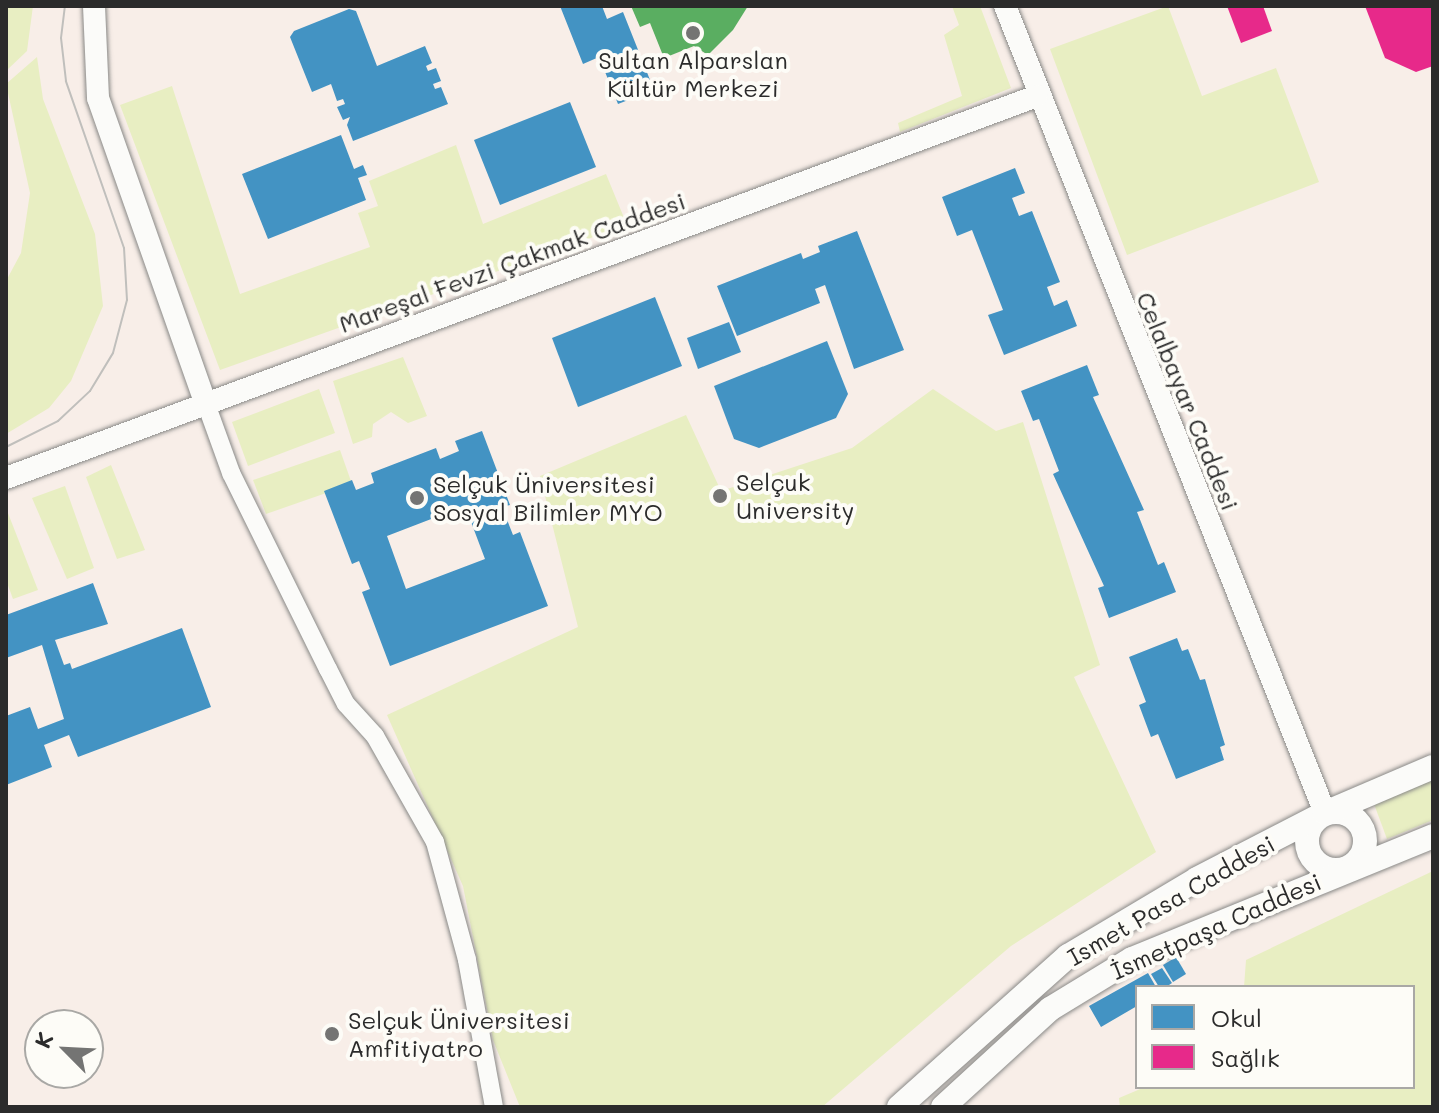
<!DOCTYPE html>
<html>
<head>
<meta charset="utf-8">
<style>
  body { margin:0 }
  #map { position:relative; width:1439px; height:1113px; overflow:hidden; background:#fcfbf8; font-family:Mali,sans-serif }
  div>[style] { position:absolute }
  .built>* { inset:0; background:#f8eee8 }
  .green>* { inset:0; background:#e8eec2 }
  .schools>* { inset:0; background:#4393c3 }
  .health>* { inset:0; background:#e7298a }
  .public>* { inset:0; background:#5aae61 }
  .roads { filter:drop-shadow(0 0 2px #898987) drop-shadow(0 0 2px #898987) }
  .minor>* { height:18px; margin:-9px; padding:0 9px; transform-origin:9px; border-radius:9px; background:#fbfbf9 }
  .tertiary>* { height:22px; margin:-11px; padding:0 11px; transform-origin:11px; border-radius:11px; background:#fbfbf9 }
  .secondary>* { height:24px; margin:-12px; padding:0 12px; transform-origin:12px; border-radius:12px; background:#fbfbf9 }
  .secondary>.ring { margin:-12px; padding:0; box-sizing:content-box; background:none; border:24px solid #fbfbf9; border-radius:50% }
  .tram>* { height:2px; margin:-1px; padding:0 1px; transform-origin:1px; border-radius:1px; background:#c0bfbc }
  .dots>* { width:22px; height:22px; translate:-50% -50%; box-sizing:border-box; border:4px solid #fdfcf7; border-radius:50% }
  span { translate:-50% -50%; white-space:nowrap; text-align:center; line-height:1.15; -webkit-text-stroke:8px #fdfcf7; paint-order:stroke }
  .poi-label { font-size:24px; color:#2b2b2b }
  .left { translate:0 -50%; text-align:left }
  .street-label { font-size:24px; color:#2b2b2b }
  .frame { position:absolute; inset:0; border:8px solid #2b2b2b; pointer-events:none }
  .legend { position:absolute; left:1135px; top:985px; width:280px; height:104px; box-sizing:border-box; background:#fdfcf7; border:2px solid #a9a8a5; margin:0; padding:10px 14px; list-style:none; font-size:24px; color:#2b2b2b }
  .legend li { display:flex; align-items:center; gap:16px; height:40px }
  .legend b { width:40px; border:2px solid #a9a8a5 }
  .north { position:absolute; left:24px; top:1009px; width:80px; height:80px; box-sizing:border-box; background:#fdfcf7; border:2px solid #a9a8a5; border-radius:50%; rotate:294deg; font-size:22px; font-weight:700; line-height:32px; text-align:center; color:#2b2b2b }
  .north::after { content:''; display:block; margin:auto; width:28px; height:36px; background:#747473; clip-path:polygon(50% 0,100% 100%,50% 72%,0 100%) }
</style>
</head>
<body>
<div id="map">
  <div class="built">
    <div style="clip-path:polygon(evenodd,6px 6px,1433px 6px,1433px 1107px,6px 1107px,6px 6px,1137px 987px,1413px 987px,1413px 1087px,1137px 1087px,1137px 987px,6px 6px,40px 1025px,88px 1025px,88px 1073px,40px 1073px,40px 1025px)"></div>
  </div>
  <div class="green">
    <div style="clip-path:polygon(6px 6px,33px 6px,27px 51px,6px 71px)"></div>
    <div style="clip-path:polygon(952px 6px,980px 6px,1011px 88px,900px 132px,898px 123px,962px 96px,944px 35px,959px 25px)"></div>
    <div style="clip-path:polygon(1168px 6px,1202px 96px,1276px 68px,1319px 182px,1127px 255px,1050px 49px)"></div>
    <div style="clip-path:polygon(37px 57px,43px 99px,95px 234px,103px 306px,71px 381px,49px 408px,6px 434px,6px 281px,21px 253px,30px 193px,6px 84px)"></div>
    <div style="clip-path:polygon(172px 86px,240px 294px,370px 247px,358px 213px,378px 206px,369px 181px,456px 145px,483px 224px,606px 174px,627px 225px,220px 370px,120px 105px)"></div>
    <div style="clip-path:polygon(403px 357px,427px 416px,408px 423px,391px 412px,373px 424px,372px 437px,353px 444px,333px 381px)"></div>
    <div style="clip-path:polygon(319px 389px,335px 433px,248px 466px,232px 422px)"></div>
    <div style="clip-path:polygon(933px 389px,996px 431px,1023px 422px,1100px 665px,1074px 677px,1156px 852px,1011px 946px,822px 1107px,520px 1107px,493px 1040px,463px 886px,387px 715px,578px 627px,540px 476px,686px 415px,721px 491px,852px 448px)"></div>
    <div style="clip-path:polygon(340px 450px,352px 484px,266px 514px,253px 480px)"></div>
    <div style="clip-path:polygon(111px 465px,145px 550px,117px 559px,86px 477px)"></div>
    <div style="clip-path:polygon(65px 486px,94px 568px,67px 579px,32px 498px)"></div>
    <div style="clip-path:polygon(6px 508px,38px 590px,13px 599px,6px 580px)"></div>
    <div style="clip-path:polygon(1433px 780px,1433px 820px,1387px 839px,1374px 804px)"></div>
    <div style="clip-path:polygon(1433px 871px,1433px 1107px,1120px 1107px,1119px 1098px,1145px 1087px,1413px 1087px,1413px 987px,1244px 987px,1246px 960px)"></div>
  </div>
  <div class="schools">
    <div style="clip-path:polygon(560px 6px,602px 6px,607px 19px,623px 12px,654px 90px,618px 104px,599px 57px,583px 64px)"></div>
    <div style="clip-path:polygon(349px 9px,356px 11px,377px 66px,425px 46px,432px 63px,426px 66px,428px 71px,436px 68px,441px 81px,433px 84px,435px 89px,441px 87px,448px 104px,353px 141px,347px 125px,350px 117px,343px 120px,337px 107px,345px 104px,343px 99px,337px 101px,331px 84px,312px 92px,290px 37px,294px 31px)"></div>
    <div style="clip-path:polygon(570px 102px,596px 167px,500px 205px,474px 140px)"></div>
    <div style="clip-path:polygon(341px 135px,354px 169px,363px 165px,367px 175px,358px 178px,366px 200px,268px 239px,242px 174px)"></div>
    <div style="clip-path:polygon(1015px 168px,1025px 193px,1012px 198px,1019px 216px,1032px 211px,1060px 282px,1047px 287px,1054px 306px,1067px 300px,1077px 326px,1004px 355px,988px 315px,1003px 310px,972px 230px,957px 236px,942px 197px)"></div>
    <div style="clip-path:polygon(857px 231px,904px 350px,854px 369px,825px 285px,815px 289px,820px 303px,737px 336px,717px 286px,801px 253px,803px 259px,820px 252px,818px 246px)"></div>
    <div style="clip-path:polygon(655px 297px,682px 366px,578px 407px,552px 338px)"></div>
    <div style="clip-path:polygon(729px 322px,741px 352px,698px 369px,687px 338px)"></div>
    <div style="clip-path:polygon(827px 341px,848px 394px,836px 418px,759px 448px,734px 439px,714px 386px)"></div>
    <div style="clip-path:polygon(1087px 365px,1099px 395px,1093px 397px,1144px 510px,1137px 512px,1158px 565px,1164px 562px,1176px 592px,1109px 618px,1098px 588px,1104px 586px,1053px 474px,1059px 471px,1039px 419px,1033px 421px,1021px 391px)"></div>
    <div style="clip-path:polygon(evenodd,482px 431px,510px 505px,502px 507px,513px 535px,520px 532px,548px 606px,390px 666px,362px 592px,370px 589px,359px 561px,352px 564px,324px 491px,352px 480px,356px 490px,374px 483px,371px 473px,436px 448px,440px 459px,459px 451px,455px 441px,482px 431px,465px 506px,485px 559px,406px 589px,387px 536px,465px 506px)"></div>
    <div style="clip-path:polygon(93px 583px,108px 624px,55px 640px,64px 665px,70px 663px,72px 669px,182px 628px,211px 707px,78px 757px,69px 735px,44px 745px,52px 767px,6px 785px,6px 716px,30px 707px,38px 729px,64px 719px,42px 645px,6px 658px,6px 615px)"></div>
    <div style="clip-path:polygon(1177px 638px,1182px 651px,1188px 649px,1200px 680px,1205px 679px,1225px 745px,1220px 747px,1224px 760px,1176px 779px,1158px 734px,1151px 737px,1139px 705px,1146px 702px,1129px 657px)"></div>
    <div style="clip-path:polygon(1176px 957px,1186px 974px,1173px 982px,1163px 965px)"></div>
    <div style="clip-path:polygon(1162px 968px,1172px 983px,1166px 987px,1159px 987px,1151px 974px)"></div>
    <div style="clip-path:polygon(1148px 973px,1156px 987px,1137px 987px,1137px 1006px,1101px 1027px,1089px 1006px)"></div>
  </div>
  <div class="health">
    <div style="clip-path:polygon(1227px 6px,1263px 6px,1272px 31px,1241px 43px)"></div>
    <div style="clip-path:polygon(1365px 6px,1433px 6px,1433px 66px,1416px 72px,1385px 58px)"></div>
  </div>
  <div class="public">
    <div style="clip-path:polygon(631px 6px,748px 6px,733px 30px,708px 55px,694px 46px,664px 58px,650px 23px,640px 27px)"></div>
  </div>
  <div class="roads">
    <div class="minor">
      <div style="left:205px;top:401px;width:77px;rotate:70.1deg"></div>
      <div style="left:231px;top:473px;width:219px;rotate:63.7deg"></div>
      <div style="left:328px;top:669px;width:39px;rotate:63deg"></div>
      <div style="left:346px;top:704px;width:43px;rotate:47.8deg"></div>
      <div style="left:375px;top:736px;width:122px;rotate:60.5deg"></div>
      <div style="left:435px;top:842px;width:122px;rotate:74.8deg"></div>
      <div style="left:467px;top:960px;width:149px;rotate:79.6deg"></div>
    </div>
    <div class="tertiary">
      <div style="left:94px;top:6px;width:92px;rotate:87.5deg"></div>
      <div style="left:98px;top:98px;width:321px;rotate:70.6deg"></div>
      <div style="left:1005px;top:6px;width:868px;rotate:68.37deg"></div>
      <div style="left:6px;top:478px;width:1099px;rotate:-20.33deg"></div>
    </div>
    <div class="secondary">
      <div class="ring" style="left:1307px;top:812px;width:34px;height:34px"></div>
      <div style="left:899px;top:1107px;width:227px;rotate:-41.8deg"></div>
      <div style="left:1068px;top:956px;width:150px;rotate:-30.8deg"></div>
      <div style="left:1197px;top:879px;width:144px;rotate:-27.3deg"></div>
      <div style="left:1325px;top:813px;width:117px;rotate:-23.1deg"></div>
      <div style="left:943px;top:1107px;width:145px;rotate:-42.5deg"></div>
      <div style="left:1050px;top:1009px;width:96px;rotate:-31.4deg"></div>
      <div style="left:1132px;top:959px;width:325px;rotate:-22.2deg"></div>
    </div>
  </div>
  <div class="tram">
    <div style="left:6px;top:447px;width:58px;rotate:-26.6deg"></div>
    <div style="left:58px;top:421px;width:44px;rotate:-43.2deg"></div>
    <div style="left:90px;top:391px;width:44px;rotate:-58.8deg"></div>
    <div style="left:113px;top:353px;width:55px;rotate:-75.2deg"></div>
    <div style="left:127px;top:300px;width:52px;rotate:-93.3deg"></div>
    <div style="left:124px;top:248px;width:177px;rotate:-109.2deg"></div>
    <div style="left:66px;top:81px;width:43px;rotate:-96.6deg"></div>
    <div style="left:61px;top:38px;width:32px;rotate:-83deg"></div>
  </div>
  <div class="dots">
    <div style="left:693px;top:33px;background:#747473"></div>
    <div style="left:720px;top:496px;background:#747473"></div>
    <div style="left:417px;top:498px;background:#747473"></div>
    <div style="left:332px;top:1034px;background:#747473"></div>
  </div>
  <div class="poi-label">
    <span style="left:693px;top:74px">Sultan Alparslan<br>Kültür Merkezi</span>
    <span class="left" style="left:736px;top:496px">Selçuk<br>University</span>
    <span class="left" style="left:433px;top:498px">Selçuk Üniversitesi<br>Sosyal Bilimler MYO</span>
    <span class="left" style="left:348px;top:1034px">Selçuk Üniversitesi<br>Amfitiyatro</span>
  </div>
  <div class="street-label">
    <span style="left:512px;top:262px;rotate:-20deg">Mareşal Fevzi Çakmak Caddesi</span>
    <span style="left:1188px;top:401px;rotate:68deg">Celalbayar Caddesi</span>
    <span style="left:1171px;top:900px;rotate:-30deg">Ismet Pasa Caddesi</span>
    <span style="left:1216px;top:926px;rotate:-24deg">İsmetpaşa Caddesi</span>
  </div>
  <div class="frame"></div>
  <ul class="legend">
  <li><b style="height:22px;background:#4393c3"></b>Okul</li>
  <li><b style="height:22px;background:#e7298a"></b>Sağlık</li>
  </ul>
  <div class="north">K</div>
</div>
</body>
</html>
